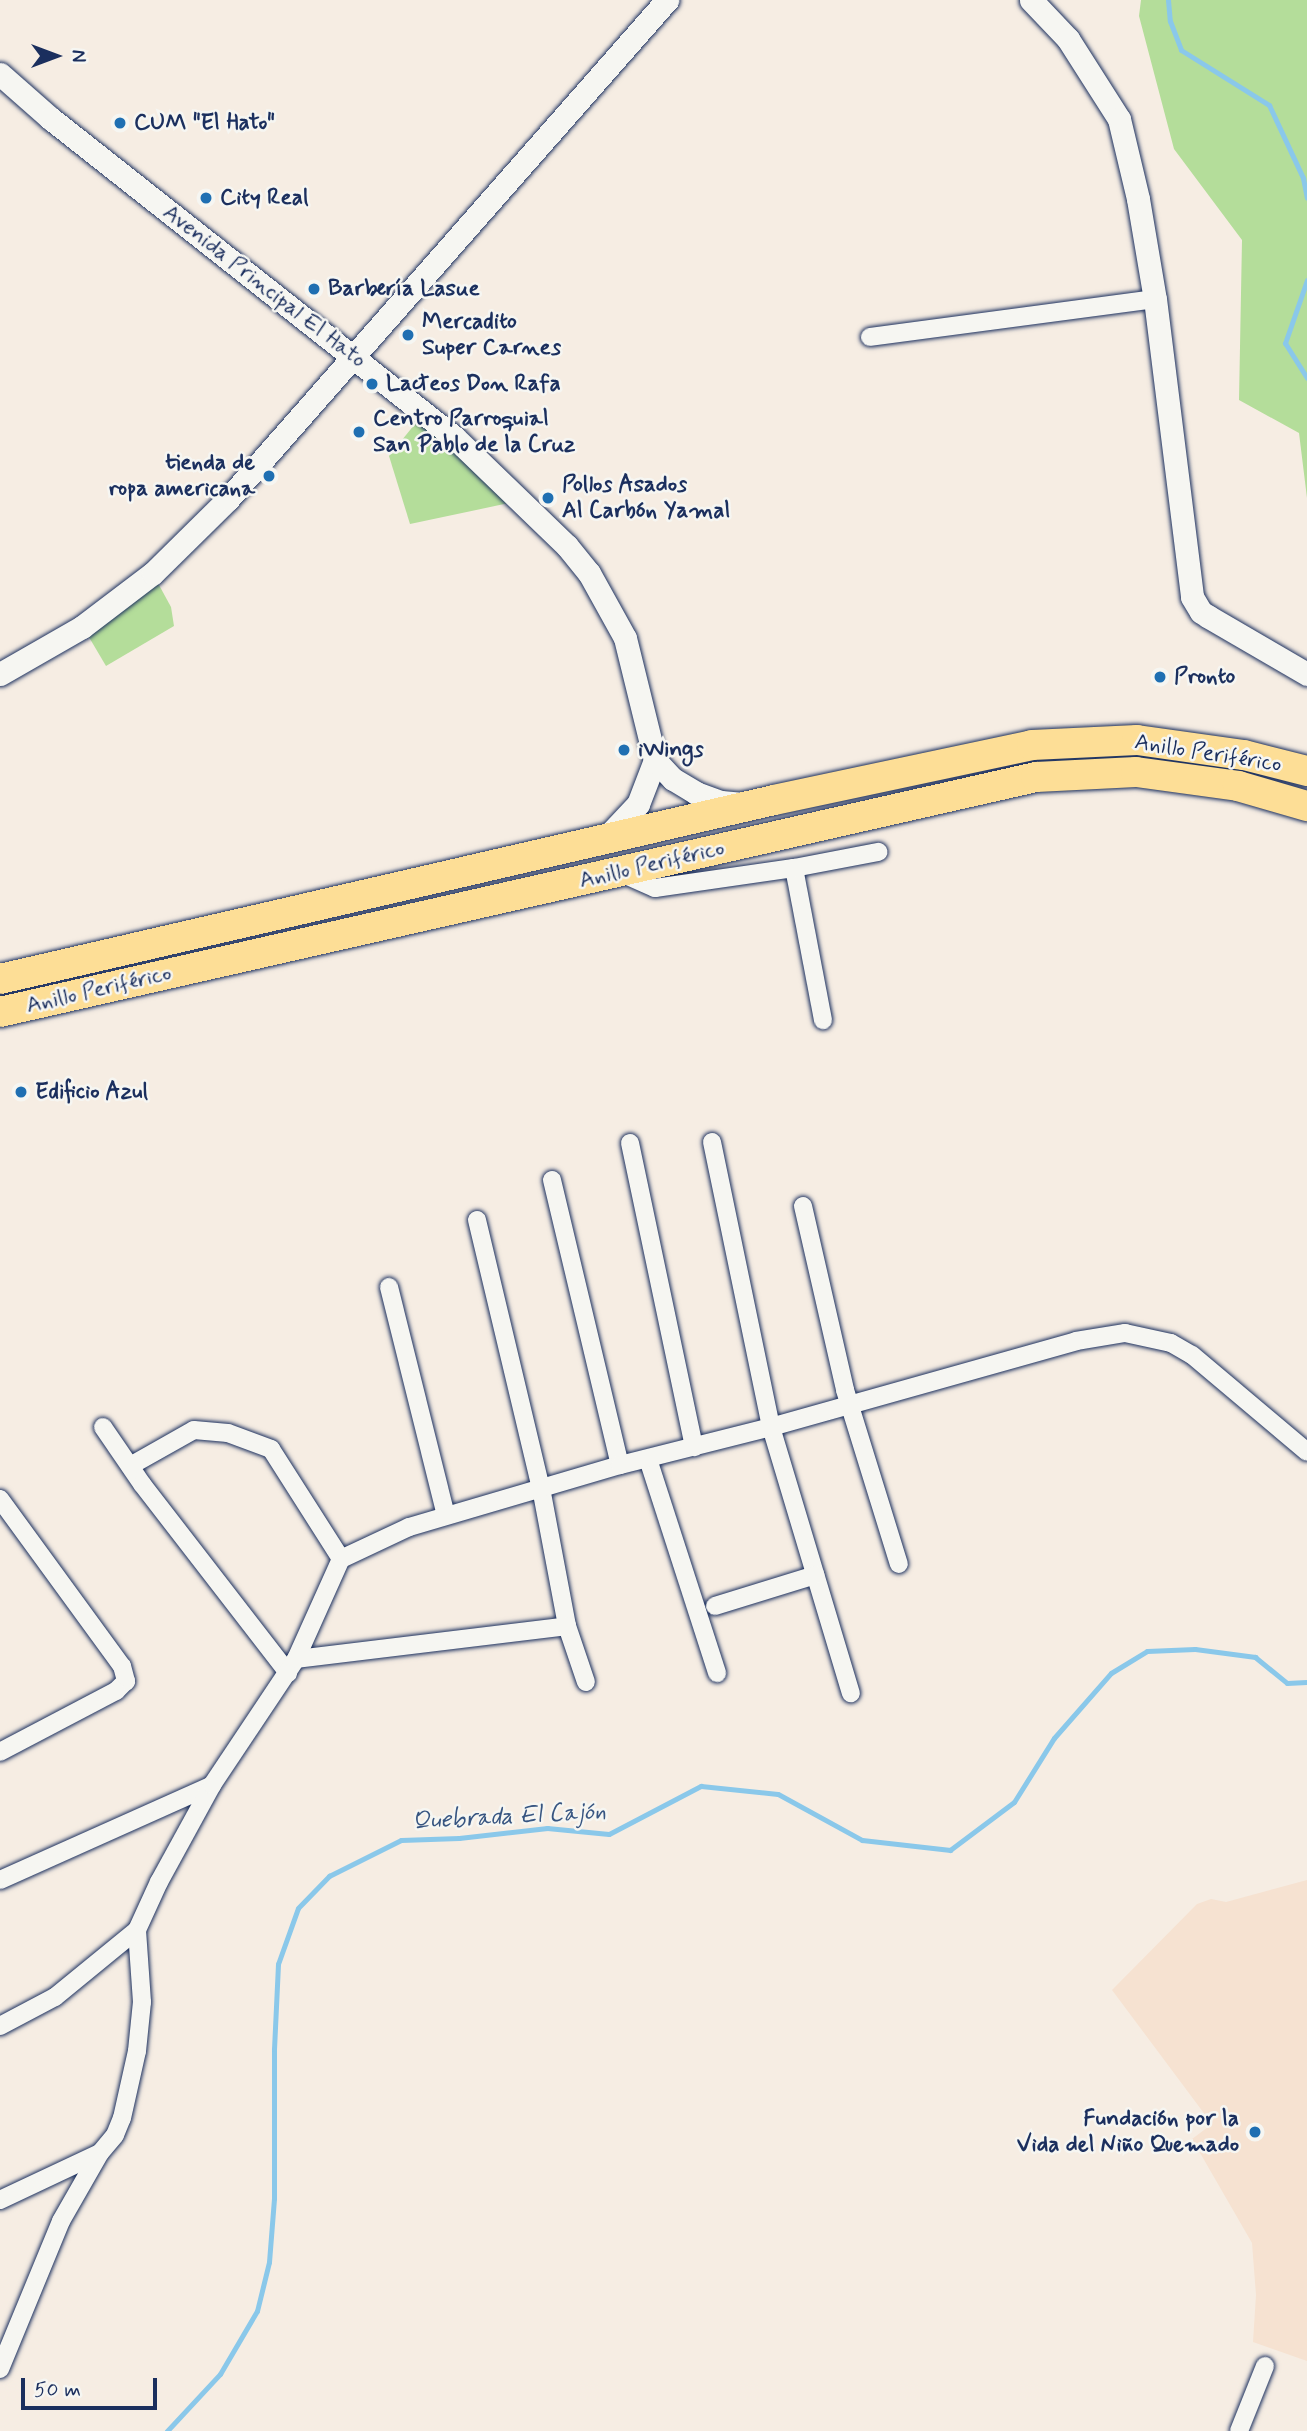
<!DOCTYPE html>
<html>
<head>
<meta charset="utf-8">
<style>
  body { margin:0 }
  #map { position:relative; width:1307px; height:2431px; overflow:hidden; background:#f6ede3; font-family:Mynerve,sans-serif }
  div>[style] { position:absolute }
  .built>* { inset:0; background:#f6e2d1 }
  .green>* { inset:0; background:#b4dd9a }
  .stream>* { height:5px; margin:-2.5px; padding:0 2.5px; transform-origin:2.5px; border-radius:2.5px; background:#8ac8ea }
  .roads { filter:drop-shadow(0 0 2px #1b2f5e) drop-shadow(0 0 2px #1b2f5e) }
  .minor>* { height:18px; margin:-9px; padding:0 9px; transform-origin:9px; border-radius:9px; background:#f6f6f2 }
  .tertiary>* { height:23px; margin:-11.5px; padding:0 11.5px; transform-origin:11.5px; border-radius:11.5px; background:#f6f6f2 }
  .trunk>* { height:30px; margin:-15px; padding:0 15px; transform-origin:15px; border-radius:15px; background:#fdde96 }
  .dots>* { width:19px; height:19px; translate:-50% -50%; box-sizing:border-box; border:4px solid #f6f6f2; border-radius:50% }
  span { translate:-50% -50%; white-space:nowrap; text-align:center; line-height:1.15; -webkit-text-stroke:5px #f6f6f2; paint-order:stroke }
  .poi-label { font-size:23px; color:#1b2f5e; font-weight:700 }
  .left { translate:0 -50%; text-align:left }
  .right { translate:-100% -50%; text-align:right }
  .street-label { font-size:23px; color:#1b2f5e }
  .water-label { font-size:24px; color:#375581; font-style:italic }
  .north { position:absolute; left:21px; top:21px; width:70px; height:70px; -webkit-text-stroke:5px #f6f6f2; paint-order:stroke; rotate:90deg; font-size:19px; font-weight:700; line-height:28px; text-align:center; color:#1b2f5e }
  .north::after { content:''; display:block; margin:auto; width:24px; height:32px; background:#1b2f5e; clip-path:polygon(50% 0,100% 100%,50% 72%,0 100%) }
  .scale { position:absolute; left:21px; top:2378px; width:136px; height:32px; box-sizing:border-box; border:4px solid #1b2f5e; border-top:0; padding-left:9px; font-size:21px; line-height:24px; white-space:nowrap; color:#1b2f5e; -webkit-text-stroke:5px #f6f6f2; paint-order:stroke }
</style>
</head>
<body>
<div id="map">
  <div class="built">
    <div style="clip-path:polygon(1307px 1880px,1307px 2361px,1253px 2342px,1256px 2295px,1252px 2243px,1192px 2139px,1212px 2124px,1112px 1990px,1197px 1904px,1211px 1899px,1226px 1902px)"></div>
  </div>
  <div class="green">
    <div style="clip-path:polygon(1141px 0,1307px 0,1307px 498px,1299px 433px,1239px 400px,1242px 240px,1174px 149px,1139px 16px)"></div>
    <div style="clip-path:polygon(423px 414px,514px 502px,410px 524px,389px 456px)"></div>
    <div style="clip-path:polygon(153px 574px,171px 607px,174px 626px,106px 666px,83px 627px)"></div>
  </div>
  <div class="stream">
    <div style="left:1168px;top:0;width:21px;rotate:85deg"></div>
    <div style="left:1170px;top:21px;width:31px;rotate:69deg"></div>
    <div style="left:1181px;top:50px;width:104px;rotate:32deg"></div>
    <div style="left:1269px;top:105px;width:81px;rotate:65deg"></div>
    <div style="left:1303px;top:178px;width:20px;rotate:79deg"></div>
    <div style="left:1307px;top:280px;width:67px;rotate:109.2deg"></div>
    <div style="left:1285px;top:343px;width:41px;rotate:57.8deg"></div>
    <div style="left:167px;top:2431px;width:78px;rotate:-47.1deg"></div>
    <div style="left:220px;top:2374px;width:73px;rotate:-59.6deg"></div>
    <div style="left:257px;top:2311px;width:50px;rotate:-76.2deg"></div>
    <div style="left:269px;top:2262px;width:64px;rotate:-85.5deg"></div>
    <div style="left:274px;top:2198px;width:149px;rotate:-90deg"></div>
    <div style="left:274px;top:2049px;width:85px;rotate:-87.3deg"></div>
    <div style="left:278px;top:1964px;width:59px;rotate:-70.3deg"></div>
    <div style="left:298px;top:1908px;width:45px;rotate:-45.9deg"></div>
    <div style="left:329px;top:1876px;width:80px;rotate:-26.6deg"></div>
    <div style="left:401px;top:1840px;width:58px;rotate:-2deg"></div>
    <div style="left:459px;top:1838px;width:89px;rotate:-6.5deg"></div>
    <div style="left:547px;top:1828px;width:62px;rotate:5.5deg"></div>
    <div style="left:609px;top:1834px;width:104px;rotate:-27.6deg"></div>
    <div style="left:701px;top:1786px;width:77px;rotate:5.9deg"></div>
    <div style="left:778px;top:1794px;width:96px;rotate:28.7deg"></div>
    <div style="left:862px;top:1840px;width:89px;rotate:6.5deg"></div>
    <div style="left:950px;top:1850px;width:80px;rotate:-36.9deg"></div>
    <div style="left:1014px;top:1802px;width:75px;rotate:-58deg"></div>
    <div style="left:1054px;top:1738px;width:86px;rotate:-48.8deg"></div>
    <div style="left:1111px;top:1673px;width:42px;rotate:-31.4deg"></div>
    <div style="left:1147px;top:1651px;width:48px;rotate:-2.4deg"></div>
    <div style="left:1195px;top:1649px;width:61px;rotate:7.6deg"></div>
    <div style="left:1255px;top:1657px;width:41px;rotate:39.1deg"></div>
    <div style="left:1287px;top:1683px;width:20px;rotate:-3deg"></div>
  </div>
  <div class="roads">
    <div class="minor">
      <div style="left:870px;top:337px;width:288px;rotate:-7.6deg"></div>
      <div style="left:794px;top:868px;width:155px;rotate:79.2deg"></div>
      <div style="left:621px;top:873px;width:37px;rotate:24deg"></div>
      <div style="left:655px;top:888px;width:140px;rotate:-8.2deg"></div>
      <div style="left:794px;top:868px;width:86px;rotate:-10.8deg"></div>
      <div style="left:712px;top:1142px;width:291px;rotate:78.3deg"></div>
      <div style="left:771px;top:1427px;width:278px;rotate:73.3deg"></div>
      <div style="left:630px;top:1143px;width:311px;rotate:78.1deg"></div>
      <div style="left:552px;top:1180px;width:293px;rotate:76.6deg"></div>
      <div style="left:803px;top:1206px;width:189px;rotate:77.1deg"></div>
      <div style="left:845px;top:1390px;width:182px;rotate:72.8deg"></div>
      <div style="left:477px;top:1220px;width:276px;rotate:76.6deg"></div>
      <div style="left:541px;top:1488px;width:140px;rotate:79.3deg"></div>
      <div style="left:567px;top:1626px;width:59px;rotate:71.3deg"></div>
      <div style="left:389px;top:1287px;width:235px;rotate:76deg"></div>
      <div style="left:103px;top:1427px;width:69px;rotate:55.6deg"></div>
      <div style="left:142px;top:1484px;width:239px;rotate:52.3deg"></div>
      <div style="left:648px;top:1459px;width:225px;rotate:72.1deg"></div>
      <div style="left:130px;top:1466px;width:73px;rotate:-29.4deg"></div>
      <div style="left:194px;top:1430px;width:34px;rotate:5deg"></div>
      <div style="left:228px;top:1433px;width:46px;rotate:20.4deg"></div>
      <div style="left:271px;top:1449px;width:130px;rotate:57.5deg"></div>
      <div style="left:0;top:1499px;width:207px;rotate:53.9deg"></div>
      <div style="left:122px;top:1666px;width:16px;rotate:75deg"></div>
      <div style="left:126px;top:1681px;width:14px;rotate:135deg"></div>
      <div style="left:116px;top:1691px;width:131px;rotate:152.3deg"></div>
      <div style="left:715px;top:1606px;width:105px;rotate:-17.2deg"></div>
      <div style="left:296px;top:1659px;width:273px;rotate:-6.9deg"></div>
      <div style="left:0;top:1880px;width:232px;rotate:-24.1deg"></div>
      <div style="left:0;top:2026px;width:62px;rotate:-27.8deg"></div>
      <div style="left:55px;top:1997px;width:106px;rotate:-39.3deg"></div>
      <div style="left:137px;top:1930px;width:53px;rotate:-65.4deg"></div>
      <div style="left:159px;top:1882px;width:111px;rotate:-61.3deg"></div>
      <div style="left:212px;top:1785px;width:151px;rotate:-56.3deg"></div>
      <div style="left:296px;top:1659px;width:110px;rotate:-65.8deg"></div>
      <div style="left:341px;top:1559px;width:75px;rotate:-25.2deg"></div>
      <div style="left:409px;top:1527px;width:220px;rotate:-16.4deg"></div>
      <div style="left:620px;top:1465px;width:156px;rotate:-14.1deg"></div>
      <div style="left:771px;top:1427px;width:317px;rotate:-15.7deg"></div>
      <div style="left:1076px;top:1341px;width:50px;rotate:-9.3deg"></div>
      <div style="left:1125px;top:1333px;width:47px;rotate:12.3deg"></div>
      <div style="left:1171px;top:1343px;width:24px;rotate:30deg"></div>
      <div style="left:1192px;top:1355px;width:150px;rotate:40.1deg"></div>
      <div style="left:0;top:2200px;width:110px;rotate:-25.2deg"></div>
      <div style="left:0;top:2369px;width:160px;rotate:-67.6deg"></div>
      <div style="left:61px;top:2221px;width:78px;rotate:-60.2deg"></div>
      <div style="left:100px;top:2153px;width:23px;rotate:-50deg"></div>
      <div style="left:115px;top:2135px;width:18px;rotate:-68deg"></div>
      <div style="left:122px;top:2118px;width:69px;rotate:-77.4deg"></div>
      <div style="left:137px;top:2051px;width:49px;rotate:-84.2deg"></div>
      <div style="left:142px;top:2002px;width:72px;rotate:-94deg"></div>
      <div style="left:1239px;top:2431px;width:70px;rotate:-68.2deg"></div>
    </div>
    <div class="tertiary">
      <div style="left:1031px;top:0;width:54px;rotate:46.5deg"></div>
      <div style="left:1068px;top:39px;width:95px;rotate:57.5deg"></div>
      <div style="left:1119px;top:119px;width:82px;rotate:76.6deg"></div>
      <div style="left:1138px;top:199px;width:101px;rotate:80.4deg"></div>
      <div style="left:1155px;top:299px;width:300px;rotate:82.9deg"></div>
      <div style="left:1192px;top:597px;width:17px;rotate:59deg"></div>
      <div style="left:1201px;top:612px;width:9px;rotate:32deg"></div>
      <div style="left:1209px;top:617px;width:113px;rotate:30.2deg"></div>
      <div style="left:0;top:74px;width:67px;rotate:41.3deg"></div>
      <div style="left:50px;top:118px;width:515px;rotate:38.29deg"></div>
      <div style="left:454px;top:437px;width:157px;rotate:44deg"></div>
      <div style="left:567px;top:546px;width:35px;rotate:51deg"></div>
      <div style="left:589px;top:573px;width:74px;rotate:61deg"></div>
      <div style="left:625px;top:638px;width:126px;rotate:76.2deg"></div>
      <div style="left:655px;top:760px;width:47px;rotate:111.1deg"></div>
      <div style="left:638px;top:804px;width:48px;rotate:133.3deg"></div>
      <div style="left:0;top:674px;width:95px;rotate:-29.8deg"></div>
      <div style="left:82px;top:627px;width:89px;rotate:-37.3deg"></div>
      <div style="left:153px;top:573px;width:105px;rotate:-44.6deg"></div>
      <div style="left:228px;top:499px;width:665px;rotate:-48.66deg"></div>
      <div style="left:655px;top:760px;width:26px;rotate:47deg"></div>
      <div style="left:673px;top:779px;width:27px;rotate:31deg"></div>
      <div style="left:696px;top:793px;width:27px;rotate:20deg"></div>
      <div style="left:721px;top:802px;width:22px;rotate:5deg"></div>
    </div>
    <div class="trunk">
      <div style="left:0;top:979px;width:794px;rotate:-13.02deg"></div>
      <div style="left:774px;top:800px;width:264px;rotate:-12deg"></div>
      <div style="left:1032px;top:745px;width:105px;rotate:-2.7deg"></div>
      <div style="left:1137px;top:740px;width:108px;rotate:8deg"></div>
      <div style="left:1244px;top:755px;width:65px;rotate:14.3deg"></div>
      <div style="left:0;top:1012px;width:1062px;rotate:-12.78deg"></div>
      <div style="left:1036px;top:777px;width:100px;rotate:-2.9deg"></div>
      <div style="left:1136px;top:772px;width:103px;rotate:7.8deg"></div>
      <div style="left:1238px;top:786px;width:72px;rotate:16.2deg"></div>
    </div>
  </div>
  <div class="dots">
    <div style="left:120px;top:123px;background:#1f6fb2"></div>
    <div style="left:206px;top:198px;background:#1f6fb2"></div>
    <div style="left:314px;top:289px;background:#1f6fb2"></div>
    <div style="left:408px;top:335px;background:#1f6fb2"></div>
    <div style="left:372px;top:384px;background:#1f6fb2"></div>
    <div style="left:359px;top:432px;background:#1f6fb2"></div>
    <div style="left:269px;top:476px;background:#1f6fb2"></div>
    <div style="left:548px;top:498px;background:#1f6fb2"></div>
    <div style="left:1160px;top:677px;background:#1f6fb2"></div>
    <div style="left:624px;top:750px;background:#1f6fb2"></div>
    <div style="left:21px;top:1092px;background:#1f6fb2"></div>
    <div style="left:1255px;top:2132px;background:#1f6fb2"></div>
  </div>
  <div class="poi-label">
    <span class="left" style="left:134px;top:123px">CUM "El Hato"</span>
    <span class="left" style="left:220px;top:198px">City Real</span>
    <span class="left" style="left:328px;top:289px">Barbería Lasue</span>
    <span class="left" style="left:422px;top:335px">Mercadito<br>Super Carnes</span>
    <span class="left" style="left:386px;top:384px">Lacteos Don Rafa</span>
    <span class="left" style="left:373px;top:432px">Centro Parroquial<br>San Pablo de la Cruz</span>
    <span class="right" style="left:255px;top:476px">tienda de<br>ropa americana</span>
    <span class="left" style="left:562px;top:498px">Pollos Asados<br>Al Carbón Yamal</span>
    <span class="left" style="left:1174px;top:677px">Pronto</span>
    <span class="left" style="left:638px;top:750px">iWings</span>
    <span class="left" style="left:35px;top:1092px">Edificio Azul</span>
    <span class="right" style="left:1239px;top:2132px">Fundación por la<br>Vida del Niño Quemado</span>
  </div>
  <div class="street-label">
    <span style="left:264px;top:287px;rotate:38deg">Avenida Principal El Hato</span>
    <span style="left:1208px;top:754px;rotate:9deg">Anillo Periférico</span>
    <span style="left:652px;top:865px;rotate:-13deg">Anillo Periférico</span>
    <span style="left:99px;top:990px;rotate:-13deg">Anillo Periférico</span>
  </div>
  <div class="water-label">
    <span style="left:509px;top:1817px;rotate:-3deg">Quebrada El Cajón</span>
  </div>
  <div class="north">N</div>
  <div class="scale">50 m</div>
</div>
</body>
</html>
